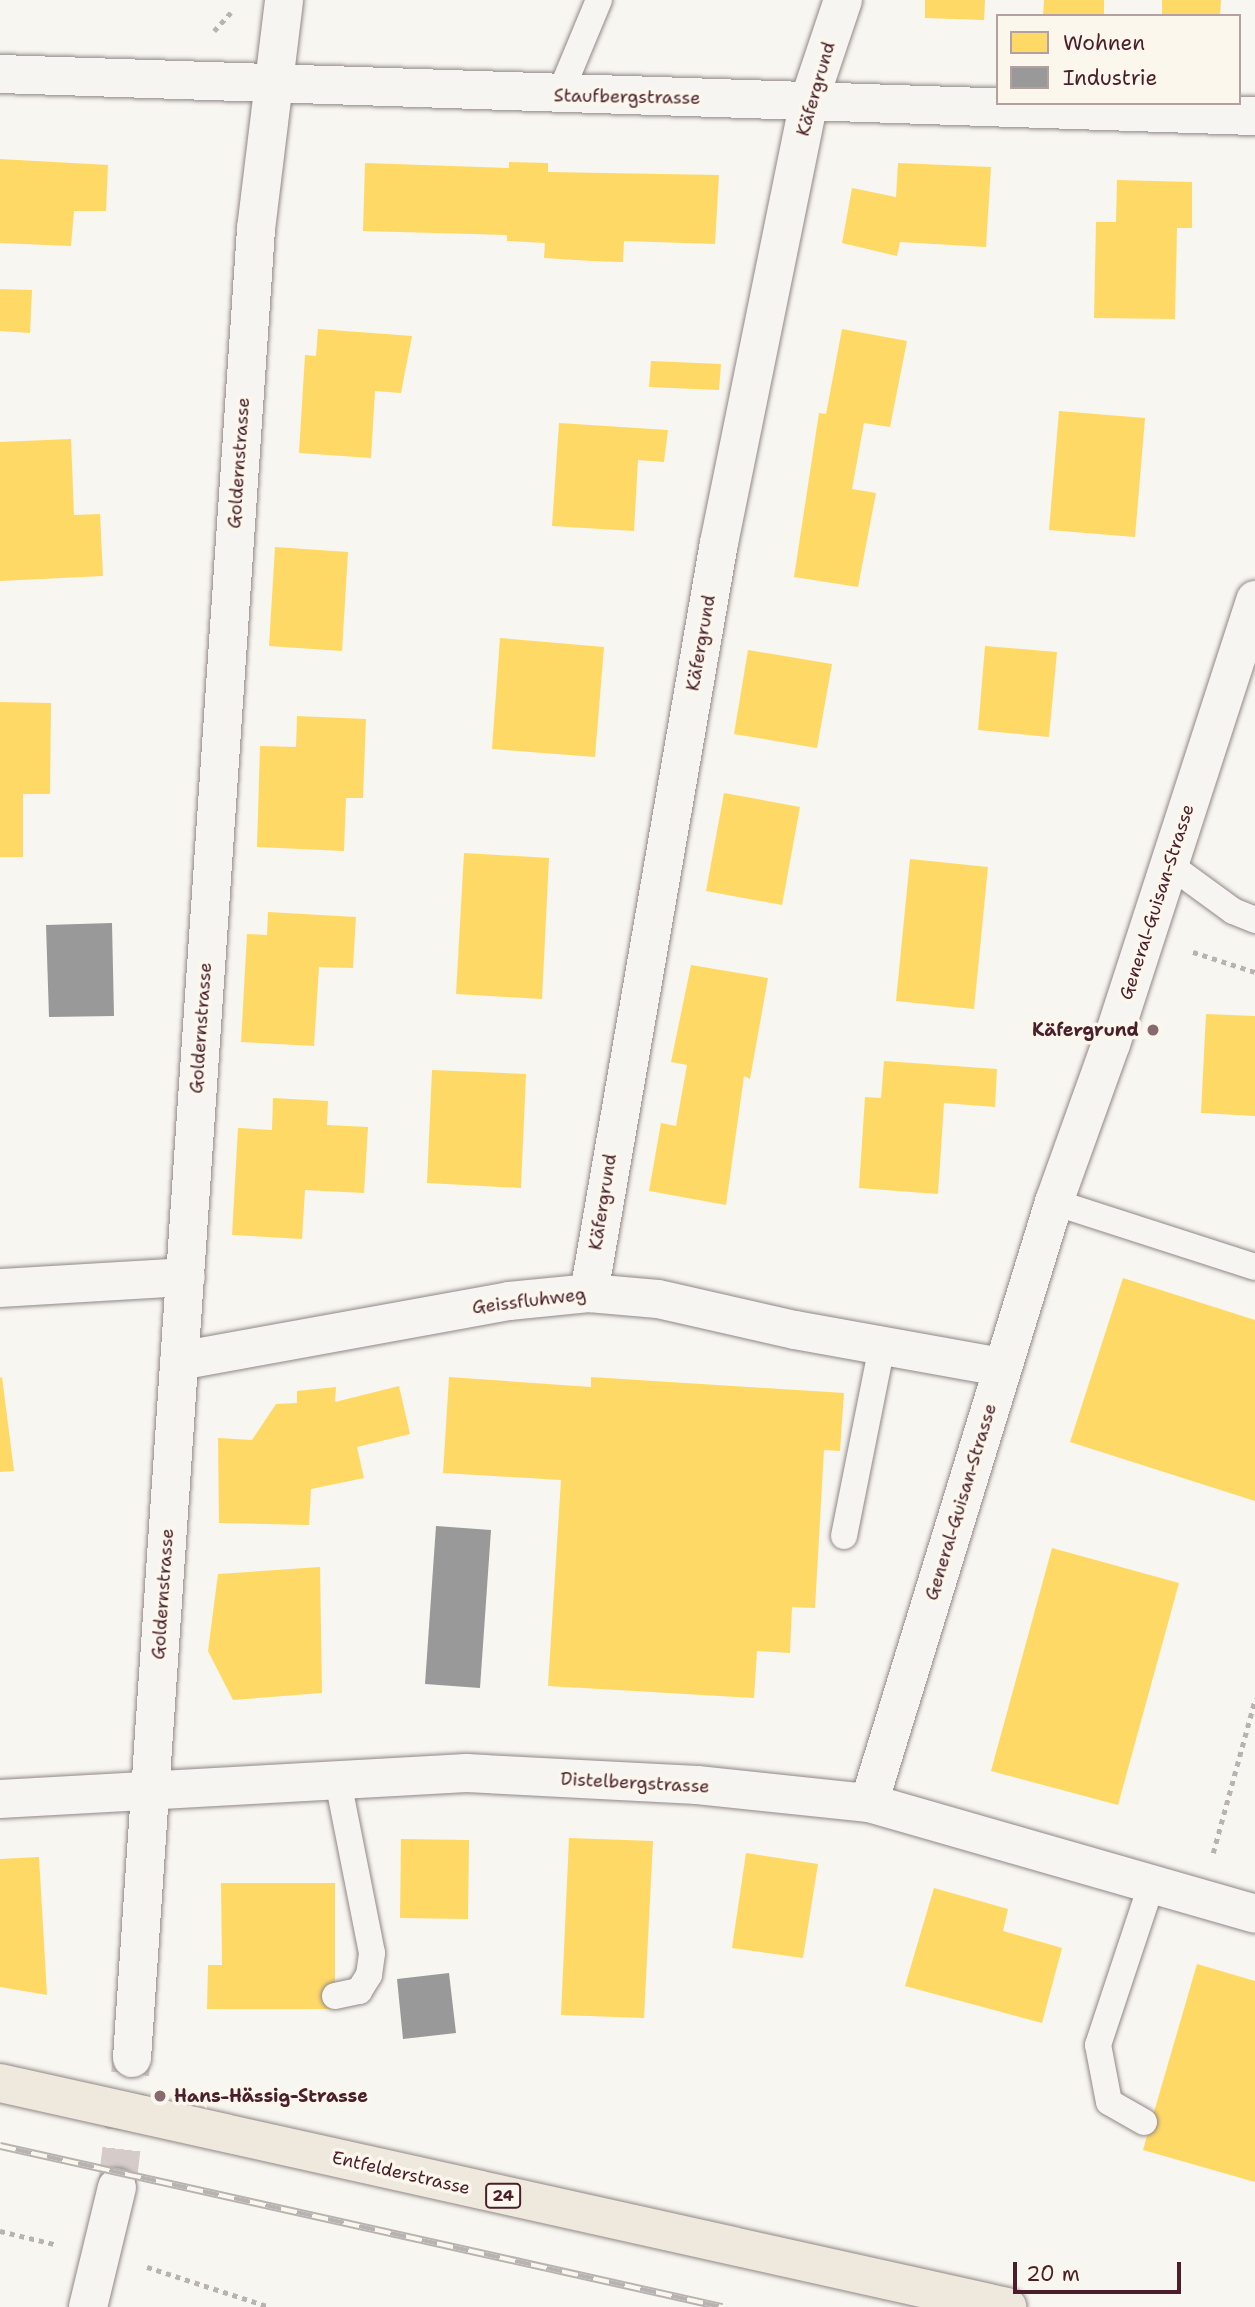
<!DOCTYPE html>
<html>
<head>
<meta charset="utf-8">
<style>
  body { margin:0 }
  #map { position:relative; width:1255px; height:2307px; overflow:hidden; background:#f8f6f0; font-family:"Shantell Sans",sans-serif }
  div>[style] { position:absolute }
  .homes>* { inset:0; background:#ffd966 }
  .industry>* { inset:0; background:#999 }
  .street-tunnel>* { height:38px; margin-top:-19px; transform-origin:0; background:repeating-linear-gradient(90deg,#d5cbc9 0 38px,transparent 0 57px) }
  .path>* { height:4.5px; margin-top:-2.25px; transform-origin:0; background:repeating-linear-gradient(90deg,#b8b3b1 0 5px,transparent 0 10px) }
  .roads { filter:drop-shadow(0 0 2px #918787) drop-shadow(0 0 2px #918787) }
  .lane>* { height:26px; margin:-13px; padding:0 13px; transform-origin:13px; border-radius:13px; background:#f6f5f1 }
  .street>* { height:38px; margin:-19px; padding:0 19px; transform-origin:19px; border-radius:19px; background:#f6f5f1 }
  .primary>* { height:38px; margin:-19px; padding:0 19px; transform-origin:19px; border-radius:19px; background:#eee8dd }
  .rail>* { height:8px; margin-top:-4px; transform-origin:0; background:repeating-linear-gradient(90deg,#fbf7ec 0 16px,#b8b3b1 0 32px); box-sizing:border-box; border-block:2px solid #b8b3b1 }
  .dots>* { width:19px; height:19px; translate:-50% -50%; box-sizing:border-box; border:4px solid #fbf7ec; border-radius:50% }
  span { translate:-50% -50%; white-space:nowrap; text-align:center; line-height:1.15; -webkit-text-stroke:7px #fbf7ec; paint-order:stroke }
  .shield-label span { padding:2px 5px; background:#fbf7ec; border:2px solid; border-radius:5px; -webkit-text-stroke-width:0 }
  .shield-label { font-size:16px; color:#4a1f2b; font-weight:700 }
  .street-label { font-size:18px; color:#4a1f2b }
  .poi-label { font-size:18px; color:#4a1f2b; font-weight:700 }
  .right { translate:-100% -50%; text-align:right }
  .left { translate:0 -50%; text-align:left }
  .legend { position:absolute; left:996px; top:14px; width:245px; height:91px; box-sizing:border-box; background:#fbf7ec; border:2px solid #b4a19f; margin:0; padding:9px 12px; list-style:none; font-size:21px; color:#4a1f2b }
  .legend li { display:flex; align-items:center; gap:14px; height:35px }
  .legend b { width:35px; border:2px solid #b4a19f }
  .scale { position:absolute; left:1013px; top:2262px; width:168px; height:32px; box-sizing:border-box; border:4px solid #4a1f2b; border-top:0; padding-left:9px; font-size:21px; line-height:24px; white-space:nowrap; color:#4a1f2b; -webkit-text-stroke:5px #fbf7ec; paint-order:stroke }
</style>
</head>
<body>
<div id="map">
  <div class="homes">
    <div style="clip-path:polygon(925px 0,985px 0,984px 20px,925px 18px)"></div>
    <div style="clip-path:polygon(1044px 0,1104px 0,1104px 16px,1043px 16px)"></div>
    <div style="clip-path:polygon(1162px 0,1221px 0,1220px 16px,1162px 16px)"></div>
    <div style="clip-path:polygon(0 159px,108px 165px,106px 211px,74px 211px,71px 246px,0 243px)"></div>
    <div style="clip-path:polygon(509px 162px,548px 163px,548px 172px,719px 175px,715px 244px,624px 241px,623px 262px,592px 261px,544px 258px,545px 243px,507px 241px,507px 235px,363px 231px,365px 163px,509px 168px)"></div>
    <div style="clip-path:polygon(898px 163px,991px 167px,986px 247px,900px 242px,897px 256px,842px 243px,852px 188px,896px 197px)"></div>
    <div style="clip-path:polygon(1117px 180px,1192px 182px,1192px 228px,1177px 228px,1175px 319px,1094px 318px,1096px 222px,1116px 222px)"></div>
    <div style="clip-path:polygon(0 289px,32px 290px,30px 333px,0 331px)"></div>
    <div style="clip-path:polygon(318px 329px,412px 336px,401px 393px,375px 391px,371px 458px,299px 453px,305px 355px,316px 356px)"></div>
    <div style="clip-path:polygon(842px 329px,907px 341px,890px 427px,864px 423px,852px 489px,876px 493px,858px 587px,794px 577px,819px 413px,826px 414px)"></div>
    <div style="clip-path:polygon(651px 361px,721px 364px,719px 390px,649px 387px)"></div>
    <div style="clip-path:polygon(1059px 411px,1145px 418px,1135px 537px,1049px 530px)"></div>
    <div style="clip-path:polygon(559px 423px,668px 430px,664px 462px,638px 460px,634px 531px,552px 526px)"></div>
    <div style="clip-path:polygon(71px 439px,74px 515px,100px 514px,103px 576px,0 581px,0 442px)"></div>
    <div style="clip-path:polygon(275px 547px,348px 552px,342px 651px,269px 646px)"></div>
    <div style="clip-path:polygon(500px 638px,604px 647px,595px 757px,492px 749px)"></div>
    <div style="clip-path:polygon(985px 646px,1057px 652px,1049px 737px,978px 730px)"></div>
    <div style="clip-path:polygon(748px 650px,832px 664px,817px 748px,734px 734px)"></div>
    <div style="clip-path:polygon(0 702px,51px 703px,50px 794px,23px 794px,23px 857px,0 857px)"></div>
    <div style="clip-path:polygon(297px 716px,366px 719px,363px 798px,346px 798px,344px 851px,257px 847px,260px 746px,296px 747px)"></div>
    <div style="clip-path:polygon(724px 793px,800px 807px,782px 905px,706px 891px)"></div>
    <div style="clip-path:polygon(464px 853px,549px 858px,542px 999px,456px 994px)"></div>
    <div style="clip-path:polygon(910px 859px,988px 867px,974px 1009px,896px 1001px)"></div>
    <div style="clip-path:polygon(268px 912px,356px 917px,353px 968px,319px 967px,314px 1046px,241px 1042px,247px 934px,267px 935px)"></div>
    <div style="clip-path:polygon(691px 965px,768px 978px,750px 1079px,744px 1076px,726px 1205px,649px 1191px,661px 1123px,676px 1126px,687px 1065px,671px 1062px)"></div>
    <div style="clip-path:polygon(1206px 1014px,1255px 1016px,1255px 1116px,1201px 1113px)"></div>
    <div style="clip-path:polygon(884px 1061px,997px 1069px,995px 1107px,944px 1103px,938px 1194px,859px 1188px,865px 1097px,881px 1098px)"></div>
    <div style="clip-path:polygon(432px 1070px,526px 1074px,521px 1188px,427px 1183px)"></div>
    <div style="clip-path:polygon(273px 1098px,328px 1101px,327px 1125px,368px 1127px,364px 1193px,305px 1190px,302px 1239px,232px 1235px,238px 1128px,272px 1130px)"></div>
    <div style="clip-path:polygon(1123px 1278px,1255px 1320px,1255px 1501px,1070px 1442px)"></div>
    <div style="clip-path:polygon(2px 1377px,14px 1471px,0 1472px,0 1378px)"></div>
    <div style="clip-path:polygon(449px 1377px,591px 1387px,591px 1377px,844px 1393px,840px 1451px,824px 1450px,815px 1608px,792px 1607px,790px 1653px,757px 1651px,754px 1698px,548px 1686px,561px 1480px,443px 1473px)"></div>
    <div style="clip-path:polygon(399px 1386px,410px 1434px,357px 1447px,364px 1478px,311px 1489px,309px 1525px,219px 1523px,218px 1438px,252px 1440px,276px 1404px,297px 1403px,297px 1391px,336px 1387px,335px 1402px)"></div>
    <div style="clip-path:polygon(1052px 1548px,1179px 1583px,1118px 1805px,991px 1771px)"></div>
    <div style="clip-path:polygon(320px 1567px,322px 1693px,233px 1700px,208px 1651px,218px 1574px)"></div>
    <div style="clip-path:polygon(569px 1838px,653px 1841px,644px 2018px,561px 2015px)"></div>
    <div style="clip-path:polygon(401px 1839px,469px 1840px,468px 1919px,400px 1918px)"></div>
    <div style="clip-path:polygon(746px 1853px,818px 1864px,803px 1958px,732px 1948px)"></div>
    <div style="clip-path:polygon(39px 1857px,47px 1995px,0 1987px,0 1859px)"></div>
    <div style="clip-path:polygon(221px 1883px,335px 1883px,335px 2009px,207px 2009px,208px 1965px,222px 1965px)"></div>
    <div style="clip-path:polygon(934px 1888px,1008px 1909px,1003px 1931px,1062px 1948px,1042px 2023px,905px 1986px)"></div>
    <div style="clip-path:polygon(1197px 1964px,1255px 1981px,1255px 2182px,1143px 2150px)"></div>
  </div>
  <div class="industry">
    <div style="clip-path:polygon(112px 923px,114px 1016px,49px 1017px,46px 925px)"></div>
    <div style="clip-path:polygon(436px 1526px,491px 1530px,480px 1688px,425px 1684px)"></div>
    <div style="clip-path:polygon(449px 1973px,456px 2033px,403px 2039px,397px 1979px)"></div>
  </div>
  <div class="street-tunnel">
    <div style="left:117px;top:2187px;width:130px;rotate:-83.4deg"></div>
  </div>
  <div class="path">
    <div style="left:214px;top:31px;width:25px;rotate:-48deg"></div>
    <div style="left:1193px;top:952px;width:65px;rotate:17.9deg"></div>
    <div style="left:1213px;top:1853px;width:160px;rotate:-74.7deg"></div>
    <div style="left:0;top:2231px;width:56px;rotate:13.5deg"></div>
    <div style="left:147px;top:2267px;width:129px;rotate:18deg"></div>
  </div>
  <div class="roads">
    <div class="lane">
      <div style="left:559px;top:96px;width:104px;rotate:-67.4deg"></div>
      <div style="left:1170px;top:865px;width:78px;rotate:36.1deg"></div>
      <div style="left:1233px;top:911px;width:24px;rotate:22deg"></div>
      <div style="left:1054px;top:1202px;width:211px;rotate:17.9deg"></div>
      <div style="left:844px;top:1536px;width:194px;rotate:-78.7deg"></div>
      <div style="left:335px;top:1996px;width:25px;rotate:-12deg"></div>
      <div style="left:359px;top:1991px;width:19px;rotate:-58deg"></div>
      <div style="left:369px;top:1975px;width:22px;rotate:-82deg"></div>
      <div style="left:372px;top:1953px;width:175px;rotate:-101.2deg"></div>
      <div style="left:1144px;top:2122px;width:40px;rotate:-150.3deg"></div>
      <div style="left:1109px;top:2102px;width:58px;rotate:-100.9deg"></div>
      <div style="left:1098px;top:2045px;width:168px;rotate:-71.6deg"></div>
    </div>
    <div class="street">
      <div style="left:0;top:74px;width:1256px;rotate:1.92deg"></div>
      <div style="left:0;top:1288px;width:186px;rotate:-3.4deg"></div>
      <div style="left:589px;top:1293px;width:761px;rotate:-80.17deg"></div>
      <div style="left:719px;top:543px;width:451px;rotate:-78.5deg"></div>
      <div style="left:809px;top:101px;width:107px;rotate:-71.4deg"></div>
      <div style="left:179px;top:1361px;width:335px;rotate:-10.3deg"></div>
      <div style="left:509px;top:1301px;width:80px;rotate:-5.7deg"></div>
      <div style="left:589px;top:1293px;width:69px;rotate:5deg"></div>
      <div style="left:658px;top:1299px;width:140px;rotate:12.8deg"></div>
      <div style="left:795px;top:1330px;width:209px;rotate:10.2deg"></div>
      <div style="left:0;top:1799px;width:467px;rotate:-3.2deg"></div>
      <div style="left:466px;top:1773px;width:231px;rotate:3deg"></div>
      <div style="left:697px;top:1785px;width:173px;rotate:6deg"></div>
      <div style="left:869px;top:1803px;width:402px;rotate:16deg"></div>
      <div style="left:869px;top:1803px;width:629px;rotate:-72.89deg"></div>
      <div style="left:1054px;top:1202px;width:168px;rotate:-70.2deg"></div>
      <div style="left:1111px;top:1044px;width:467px;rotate:-72deg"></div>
      <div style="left:132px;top:2058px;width:1833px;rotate:-86.12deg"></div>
      <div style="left:256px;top:229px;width:231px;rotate:-83deg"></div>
      <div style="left:88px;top:2307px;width:123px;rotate:-76.4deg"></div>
    </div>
    <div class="primary">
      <div style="left:0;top:2083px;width:1032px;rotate:12.54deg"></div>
    </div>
  </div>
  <div class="rail">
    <div style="left:0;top:2146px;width:740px;rotate:12.57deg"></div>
  </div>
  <div class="dots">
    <div style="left:1153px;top:1030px;background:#876a70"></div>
    <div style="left:160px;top:2096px;background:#876a70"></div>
  </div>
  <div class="shield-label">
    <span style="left:503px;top:2196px">24</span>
  </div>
  <div class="street-label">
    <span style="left:816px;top:89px;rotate:-74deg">Käfergrund</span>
    <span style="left:627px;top:97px;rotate:1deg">Staufbergstrasse</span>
    <span style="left:239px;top:463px;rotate:-86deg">Goldernstrasse</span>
    <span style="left:701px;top:643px;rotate:-80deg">Käfergrund</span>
    <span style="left:1157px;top:902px;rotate:-72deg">General-Guisan-Strasse</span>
    <span style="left:201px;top:1028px;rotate:-86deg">Goldernstrasse</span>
    <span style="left:603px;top:1202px;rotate:-81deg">Käfergrund</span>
    <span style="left:529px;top:1301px;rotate:-7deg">Geissfluhweg</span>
    <span style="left:961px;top:1502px;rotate:-73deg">General-Guisan-Strasse</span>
    <span style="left:163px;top:1594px;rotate:-86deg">Goldernstrasse</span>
    <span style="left:635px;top:1783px;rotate:3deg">Distelbergstrasse</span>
    <span style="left:401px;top:2173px;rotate:13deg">Entfelderstrasse</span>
  </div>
  <div class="poi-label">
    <span class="right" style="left:1139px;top:1030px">Käfergrund</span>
    <span class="left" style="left:174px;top:2096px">Hans-Hässig-Strasse</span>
  </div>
  <ul class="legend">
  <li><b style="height:19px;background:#ffd966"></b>Wohnen</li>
  <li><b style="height:19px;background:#999"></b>Industrie</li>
  </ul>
  <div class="scale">20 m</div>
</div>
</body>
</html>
